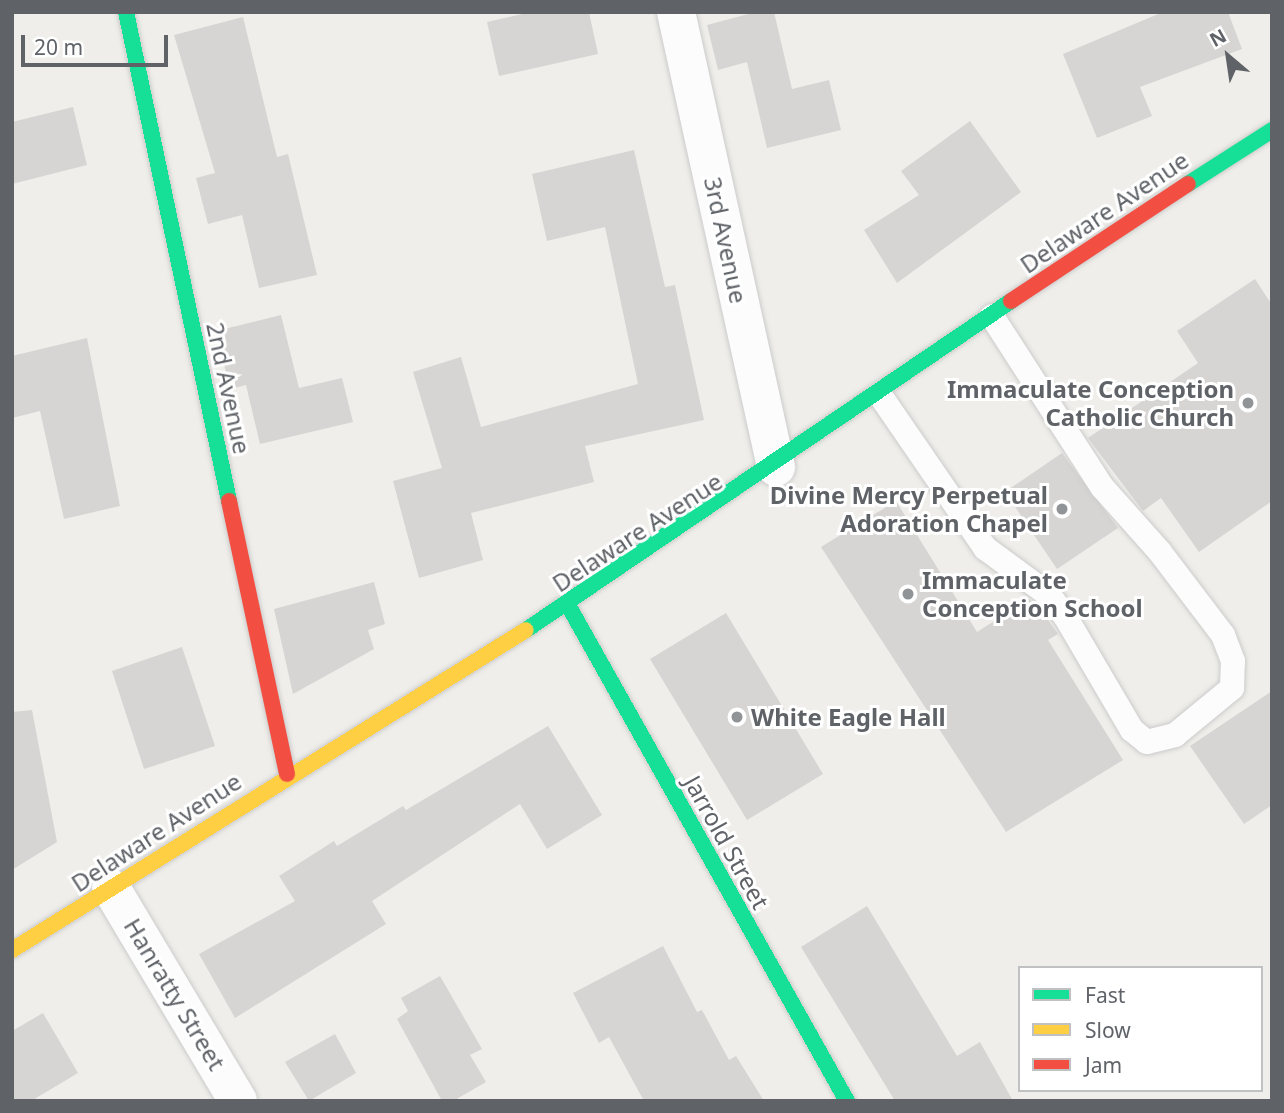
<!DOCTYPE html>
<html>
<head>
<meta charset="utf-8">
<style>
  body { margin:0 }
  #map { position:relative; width:1284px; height:1113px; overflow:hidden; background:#efeeea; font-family:"Noto Sans",sans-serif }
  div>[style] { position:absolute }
  .building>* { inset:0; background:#d6d5d3 }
  .roads { filter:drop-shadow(0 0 2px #cbcccc) drop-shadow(0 0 2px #cbcccc) }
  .lane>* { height:24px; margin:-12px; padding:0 12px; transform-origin:12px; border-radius:12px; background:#fdfcfc }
  .street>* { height:38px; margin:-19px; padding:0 19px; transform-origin:19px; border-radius:19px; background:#fdfcfc }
  .fast>* { height:16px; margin:-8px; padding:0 8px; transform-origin:8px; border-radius:8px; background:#16e098 }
  .slow>* { height:16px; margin:-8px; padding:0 8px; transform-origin:8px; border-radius:8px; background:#ffcf43 }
  .jam>* { height:16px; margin:-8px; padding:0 8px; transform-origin:8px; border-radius:8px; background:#f24e42 }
  .dots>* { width:19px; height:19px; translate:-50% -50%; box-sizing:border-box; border:4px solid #fff; border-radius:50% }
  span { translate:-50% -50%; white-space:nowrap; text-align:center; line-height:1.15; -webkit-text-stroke:6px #fff; paint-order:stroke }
  .street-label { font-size:24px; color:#5f6368 }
  .poi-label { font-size:24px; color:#5f6368; font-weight:700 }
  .right { translate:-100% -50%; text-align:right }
  .left { translate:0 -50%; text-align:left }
  .frame { position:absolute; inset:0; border:14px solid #5f6368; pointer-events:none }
  .legend { position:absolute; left:1018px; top:966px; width:245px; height:126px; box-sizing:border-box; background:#fff; border:2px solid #bfc1c3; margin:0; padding:9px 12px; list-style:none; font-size:21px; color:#5f6368 }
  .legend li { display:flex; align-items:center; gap:14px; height:35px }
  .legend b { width:35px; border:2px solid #bfc1c3 }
  .north { position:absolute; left:1193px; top:21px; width:70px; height:70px; -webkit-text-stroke:5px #fff; paint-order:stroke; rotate:331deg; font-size:19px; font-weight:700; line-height:28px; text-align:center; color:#5f6368 }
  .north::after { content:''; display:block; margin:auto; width:24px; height:32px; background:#5f6368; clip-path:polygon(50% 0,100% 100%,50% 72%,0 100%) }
  .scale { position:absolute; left:21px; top:35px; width:147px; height:32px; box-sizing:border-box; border:4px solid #5f6368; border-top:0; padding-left:9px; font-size:21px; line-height:24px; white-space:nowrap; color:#5f6368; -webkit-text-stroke:5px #fff; paint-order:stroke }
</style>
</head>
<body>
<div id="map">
  <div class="building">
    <div style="clip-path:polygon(531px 12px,589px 12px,598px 54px,499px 76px,487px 22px)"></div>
    <div style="clip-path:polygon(756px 12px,774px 12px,792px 89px,829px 80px,841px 130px,767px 148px,747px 62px,718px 70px,707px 25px)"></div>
    <div style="clip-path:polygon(1163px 12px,1228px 12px,1242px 49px,1140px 87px,1152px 116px,1097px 138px,1063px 54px)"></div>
    <div style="clip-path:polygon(243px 17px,277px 157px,288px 154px,317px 275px,259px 288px,242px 215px,208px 224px,196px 178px,215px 173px,174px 35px)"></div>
    <div style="clip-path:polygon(73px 107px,87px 165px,12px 184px,12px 122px)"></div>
    <div style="clip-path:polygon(970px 121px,1021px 192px,897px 283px,864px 230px,919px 195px,901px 171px)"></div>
    <div style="clip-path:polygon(634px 150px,665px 287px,675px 285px,704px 420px,585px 446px,594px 482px,471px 513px,483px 560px,419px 578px,393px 481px,442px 468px,413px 372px,461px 357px,481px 427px,638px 384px,605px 227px,547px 241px,532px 174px)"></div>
    <div style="clip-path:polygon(1255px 279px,1272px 305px,1272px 501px,1199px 552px,1161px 498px,1143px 511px,1088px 438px,1198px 363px,1177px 331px)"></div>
    <div style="clip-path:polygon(281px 315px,299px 388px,342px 378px,353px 422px,260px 444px,246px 385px,230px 389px,216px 331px)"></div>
    <div style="clip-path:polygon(87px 338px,120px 506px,64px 519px,40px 411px,12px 418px,12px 356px)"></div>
    <div style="clip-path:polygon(1062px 453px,1118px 528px,1057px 569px,1005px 492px)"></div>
    <div style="clip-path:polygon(896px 501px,977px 632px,1029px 599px,1038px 606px,1058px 634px,1048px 640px,1123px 760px,1006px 832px,821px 547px)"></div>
    <div style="clip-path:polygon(374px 582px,385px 624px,368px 630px,374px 649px,293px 694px,274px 609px)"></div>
    <div style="clip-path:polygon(726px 613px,823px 774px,747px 820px,650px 659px)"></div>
    <div style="clip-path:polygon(182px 647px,215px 746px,144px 769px,112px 671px)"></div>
    <div style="clip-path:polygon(1272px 691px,1272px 805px,1244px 824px,1190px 746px)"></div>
    <div style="clip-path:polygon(32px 710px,57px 842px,12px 870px,12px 712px)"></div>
    <div style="clip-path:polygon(548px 726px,602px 815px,547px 849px,520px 804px,372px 901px,386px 924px,235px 1018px,199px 954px,295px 901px,279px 876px,334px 841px,337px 846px,403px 806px,406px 810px)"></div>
    <div style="clip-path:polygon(867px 906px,957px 1056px,980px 1042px,1013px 1101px,895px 1101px,801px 947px)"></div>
    <div style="clip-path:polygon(663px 946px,697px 1012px,702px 1010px,729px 1060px,736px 1056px,764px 1101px,644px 1101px,609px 1037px,599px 1043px,573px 993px)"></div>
    <div style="clip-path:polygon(440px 976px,482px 1049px,470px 1055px,486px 1082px,453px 1101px,442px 1101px,397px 1019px,408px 1011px,401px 998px)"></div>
    <div style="clip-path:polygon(43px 1013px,78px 1073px,31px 1101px,12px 1101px,12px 1031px)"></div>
    <div style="clip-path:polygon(335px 1034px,356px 1073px,309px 1101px,285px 1062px)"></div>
  </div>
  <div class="roads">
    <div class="lane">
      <div style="left:880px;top:395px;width:186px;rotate:55.5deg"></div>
      <div style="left:985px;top:548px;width:79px;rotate:36.3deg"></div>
      <div style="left:1049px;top:595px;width:26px;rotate:53deg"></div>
      <div style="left:1065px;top:616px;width:132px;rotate:59.6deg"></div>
      <div style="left:1132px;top:730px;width:19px;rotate:39deg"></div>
      <div style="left:1147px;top:742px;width:29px;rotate:-14deg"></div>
      <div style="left:1175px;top:735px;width:74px;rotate:-39.5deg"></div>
      <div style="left:1232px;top:688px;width:27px;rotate:-88deg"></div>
      <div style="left:1233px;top:661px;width:28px;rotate:-111deg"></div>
      <div style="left:1223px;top:635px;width:104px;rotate:-127.2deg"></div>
      <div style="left:1160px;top:552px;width:87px;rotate:-131.7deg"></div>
      <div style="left:1102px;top:487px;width:203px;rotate:-122.8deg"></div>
    </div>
    <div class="street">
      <div style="left:676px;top:12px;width:466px;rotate:77.6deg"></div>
      <div style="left:111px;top:888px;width:248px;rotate:59.2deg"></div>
    </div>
    <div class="fast">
      <div style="left:126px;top:12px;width:500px;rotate:78.1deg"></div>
      <div style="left:1188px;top:184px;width:100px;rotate:-32.7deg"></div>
      <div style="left:568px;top:605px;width:569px;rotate:60.64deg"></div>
      <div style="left:526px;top:630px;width:586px;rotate:-34.15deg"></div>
    </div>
    <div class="slow">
      <div style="left:12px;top:950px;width:605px;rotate:-31.91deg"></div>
    </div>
    <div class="jam">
      <div style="left:1011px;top:301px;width:212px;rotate:-33.5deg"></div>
      <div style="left:229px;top:501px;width:279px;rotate:78deg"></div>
    </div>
  </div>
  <div class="dots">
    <div style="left:1248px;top:403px;background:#919496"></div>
    <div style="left:1062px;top:509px;background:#919496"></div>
    <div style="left:908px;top:594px;background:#919496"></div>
    <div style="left:737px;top:717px;background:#919496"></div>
  </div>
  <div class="street-label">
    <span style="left:1104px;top:212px;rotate:-34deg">Delaware Avenue</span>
    <span style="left:726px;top:240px;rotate:78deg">3rd Avenue</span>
    <span style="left:229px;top:388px;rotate:78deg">2nd Avenue</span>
    <span style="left:637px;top:532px;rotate:-33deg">Delaware Avenue</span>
    <span style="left:156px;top:832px;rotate:-33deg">Delaware Avenue</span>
    <span style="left:727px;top:842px;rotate:61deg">Jarrold Street</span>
    <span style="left:175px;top:994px;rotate:59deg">Hanratty Street</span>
  </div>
  <div class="poi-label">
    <span class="right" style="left:1234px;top:403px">Immaculate Conception<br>Catholic Church</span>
    <span class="right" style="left:1048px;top:509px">Divine Mercy Perpetual<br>Adoration Chapel</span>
    <span class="left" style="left:922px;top:594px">Immaculate<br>Conception School</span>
    <span class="left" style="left:751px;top:717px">White Eagle Hall</span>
  </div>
  <div class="frame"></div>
  <ul class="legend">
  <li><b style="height:9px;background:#16e098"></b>Fast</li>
  <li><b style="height:9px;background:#ffcf43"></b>Slow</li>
  <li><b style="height:9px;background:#f24e42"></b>Jam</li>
  </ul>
  <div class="north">N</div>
  <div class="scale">20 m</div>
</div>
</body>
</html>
